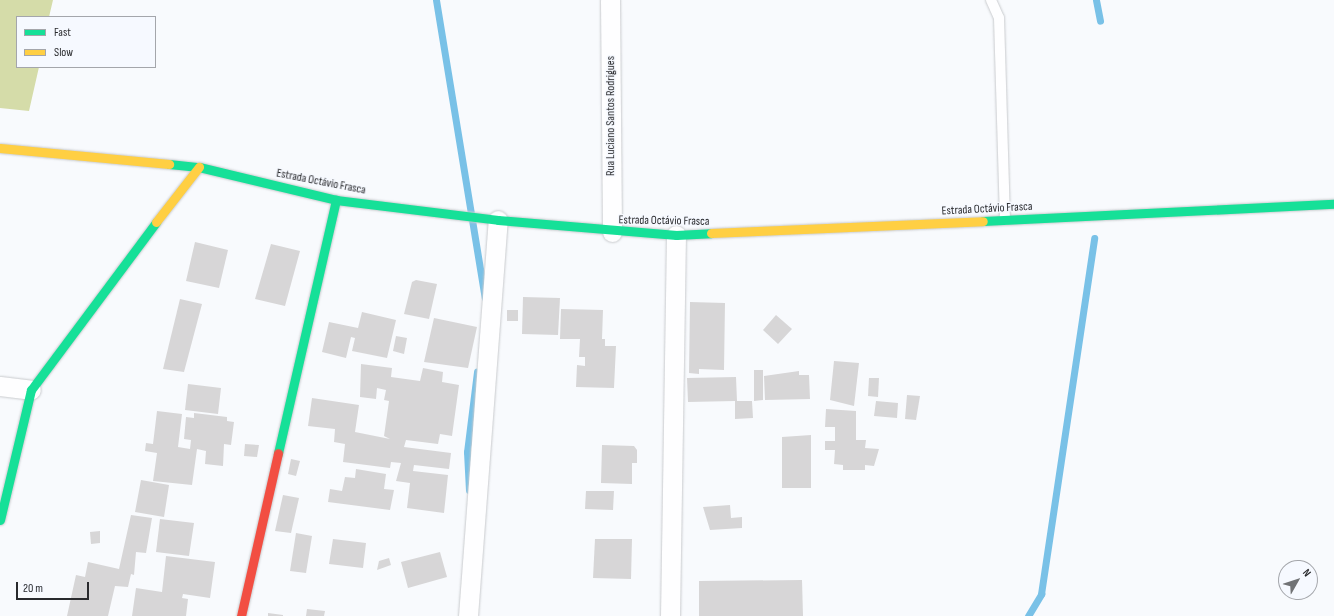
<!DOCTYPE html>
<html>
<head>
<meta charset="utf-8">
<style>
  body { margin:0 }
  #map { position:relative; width:1334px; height:616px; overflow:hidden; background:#f8fafd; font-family:"Sofia Sans Condensed",sans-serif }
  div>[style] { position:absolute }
  .forest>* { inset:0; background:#d5dca9 }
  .stream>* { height:7px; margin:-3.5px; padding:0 3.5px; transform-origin:3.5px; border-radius:3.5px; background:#79c1e7 }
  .building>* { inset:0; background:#d7d6d7 }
  .roads { filter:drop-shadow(0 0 1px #c9cbce) drop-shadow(0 0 1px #c9cbce) }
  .lane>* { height:10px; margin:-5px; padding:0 5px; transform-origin:5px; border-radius:5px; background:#fefeff }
  .street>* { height:19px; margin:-9.5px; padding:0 9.5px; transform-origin:9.5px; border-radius:9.5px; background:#fefeff }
  .fast>* { height:9px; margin:-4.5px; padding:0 4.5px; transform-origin:4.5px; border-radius:4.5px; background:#16e098 }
  .slow>* { height:9px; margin:-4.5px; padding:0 4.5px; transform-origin:4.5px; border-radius:4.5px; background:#ffcf43 }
  .jam>* { height:9px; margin:-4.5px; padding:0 4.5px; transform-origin:4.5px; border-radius:4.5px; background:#f24e42 }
  span { translate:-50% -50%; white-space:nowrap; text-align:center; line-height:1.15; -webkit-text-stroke:3px #f6f9ff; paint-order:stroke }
  .street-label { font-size:12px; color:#292a2d }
  .legend { position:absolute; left:16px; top:16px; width:140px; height:52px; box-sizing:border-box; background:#f6f9ff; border:1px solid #a4a6ab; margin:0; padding:5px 7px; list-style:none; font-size:12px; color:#292a2d }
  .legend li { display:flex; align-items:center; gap:8px; height:20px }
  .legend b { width:20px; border:1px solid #a4a6ab }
  .north { position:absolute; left:1278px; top:560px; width:40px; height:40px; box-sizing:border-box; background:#f6f9ff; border:1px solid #a4a6ab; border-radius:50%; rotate:51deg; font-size:11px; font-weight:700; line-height:16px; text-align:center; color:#292a2d }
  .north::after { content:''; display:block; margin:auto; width:14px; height:18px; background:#717376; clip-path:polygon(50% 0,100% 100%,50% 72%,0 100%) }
  .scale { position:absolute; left:16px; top:582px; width:73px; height:18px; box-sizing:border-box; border:2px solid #292a2d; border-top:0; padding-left:5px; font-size:12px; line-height:14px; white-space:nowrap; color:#292a2d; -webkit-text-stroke:3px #f6f9ff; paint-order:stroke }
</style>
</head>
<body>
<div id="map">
  <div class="forest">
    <div style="clip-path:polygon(0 0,53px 0,49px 17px,17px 17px,17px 67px,39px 67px,29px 111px,0 108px)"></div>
  </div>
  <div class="stream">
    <div style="left:436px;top:0;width:302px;rotate:80.7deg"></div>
    <div style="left:1096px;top:0;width:21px;rotate:79deg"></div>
    <div style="left:469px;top:490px;width:38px;rotate:-93deg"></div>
    <div style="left:467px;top:452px;width:81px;rotate:-82.9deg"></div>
    <div style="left:1028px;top:616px;width:26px;rotate:-59deg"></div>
    <div style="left:1041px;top:594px;width:360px;rotate:-81.5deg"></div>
  </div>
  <div class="building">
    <div style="clip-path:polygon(195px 242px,228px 250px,219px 288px,186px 281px)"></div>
    <div style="clip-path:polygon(271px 244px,300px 251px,285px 306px,255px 299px)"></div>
    <div style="clip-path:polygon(416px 280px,437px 284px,429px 319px,404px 314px,412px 282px)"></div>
    <div style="clip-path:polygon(523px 297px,560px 298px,558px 335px,522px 334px)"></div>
    <div style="clip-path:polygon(180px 299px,202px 304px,184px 372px,163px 369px)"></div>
    <div style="clip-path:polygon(690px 302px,725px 303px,724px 370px,699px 369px,699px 374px,689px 373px)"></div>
    <div style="clip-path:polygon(561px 309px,603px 310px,602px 339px,605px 339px,605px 346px,616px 346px,614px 388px,576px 387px,577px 365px,585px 366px,585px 357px,579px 357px,580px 339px,560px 339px)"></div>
    <div style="clip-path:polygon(507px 310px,518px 310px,518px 321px,507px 321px)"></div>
    <div style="clip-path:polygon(362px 312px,396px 320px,387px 358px,352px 351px,355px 338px,351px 337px,346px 358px,322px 352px,329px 322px,358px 328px)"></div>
    <div style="clip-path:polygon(776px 315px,792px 329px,778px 344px,763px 330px)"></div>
    <div style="clip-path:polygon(434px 318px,477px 327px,468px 368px,424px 362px)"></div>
    <div style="clip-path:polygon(396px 336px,407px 338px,404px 354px,393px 351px)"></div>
    <div style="clip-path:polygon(834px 361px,859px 363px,854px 406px,830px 400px)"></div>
    <div style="clip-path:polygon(361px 364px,392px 368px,391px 377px,420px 381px,423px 368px,443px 372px,442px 382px,459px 385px,452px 436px,440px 434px,438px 444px,406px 440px,404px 447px,451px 453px,449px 469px,414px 465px,413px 471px,448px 475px,444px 513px,407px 508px,410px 483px,396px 481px,401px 463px,391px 462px,390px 468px,343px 462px,345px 444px,334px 442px,335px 429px,308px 426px,312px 398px,359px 405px,355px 432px,390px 439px,384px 436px,389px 401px,384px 400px,386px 390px,377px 388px,376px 399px,360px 397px)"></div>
    <div style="clip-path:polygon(754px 370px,763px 370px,763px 400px,754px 401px)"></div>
    <div style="clip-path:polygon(799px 371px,799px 375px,809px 375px,810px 399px,765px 400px,764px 376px)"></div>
    <div style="clip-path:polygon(736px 377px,737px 401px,752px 401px,753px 418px,735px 419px,735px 401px,688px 402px,687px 378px)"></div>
    <div style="clip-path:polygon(869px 378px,879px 378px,878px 397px,868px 396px)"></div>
    <div style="clip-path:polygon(188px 384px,221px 388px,218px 414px,185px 410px)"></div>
    <div style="clip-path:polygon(907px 395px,920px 396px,916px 420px,905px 419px)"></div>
    <div style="clip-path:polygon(876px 401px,898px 403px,897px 418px,874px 416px)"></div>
    <div style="clip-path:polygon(826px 409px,856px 411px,856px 440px,866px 440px,865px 448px,879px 449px,874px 466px,865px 465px,865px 470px,843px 470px,843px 465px,834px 464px,835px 450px,825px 450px,825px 441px,835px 441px,835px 427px,825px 427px)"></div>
    <div style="clip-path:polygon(157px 411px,182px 414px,178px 447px,190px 449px,191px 440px,184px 439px,186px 417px,194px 418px,194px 413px,227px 417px,227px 421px,234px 422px,231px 445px,224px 444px,223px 466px,205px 464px,206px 451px,197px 449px,192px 485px,153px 481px,157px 453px,145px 451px,146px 443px,153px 444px)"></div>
    <div style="clip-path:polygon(811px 435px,811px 488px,782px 488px,782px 437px)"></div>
    <div style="clip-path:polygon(245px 444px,259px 445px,257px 457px,244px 456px)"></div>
    <div style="clip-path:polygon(602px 445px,634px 446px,637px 450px,637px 463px,632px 463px,632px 484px,601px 483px)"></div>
    <div style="clip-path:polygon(291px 459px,300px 461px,296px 476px,288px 474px)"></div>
    <div style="clip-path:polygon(356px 469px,386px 474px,384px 489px,394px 490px,390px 510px,328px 502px,330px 489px,342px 491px,345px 477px,355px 478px)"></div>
    <div style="clip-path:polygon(141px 480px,169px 485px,164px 517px,135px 512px)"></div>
    <div style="clip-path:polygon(586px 491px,614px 491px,613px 510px,585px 509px)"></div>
    <div style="clip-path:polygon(283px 495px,299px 498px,291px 533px,275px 531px)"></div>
    <div style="clip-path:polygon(730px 505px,731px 518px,742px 517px,742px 528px,710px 530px,703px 507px)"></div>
    <div style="clip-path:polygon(131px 515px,152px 518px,146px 553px,136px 552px,134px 575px,131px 574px,128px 587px,115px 586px,108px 616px,67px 616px,76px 575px,85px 577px,88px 562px,119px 569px)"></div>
    <div style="clip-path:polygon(160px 519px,194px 523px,189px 556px,156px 552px)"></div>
    <div style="clip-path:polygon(100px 531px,100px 543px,91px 544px,90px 532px)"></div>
    <div style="clip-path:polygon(296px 533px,312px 536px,306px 573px,290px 571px)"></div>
    <div style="clip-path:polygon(333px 539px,366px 543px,363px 568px,329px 564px)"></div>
    <div style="clip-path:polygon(595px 539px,632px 539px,631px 579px,593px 578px)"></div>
    <div style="clip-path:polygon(440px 552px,447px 577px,408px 588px,401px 562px)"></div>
    <div style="clip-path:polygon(166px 556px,215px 562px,210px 598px,183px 594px,182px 598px,188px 599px,186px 616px,132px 616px,136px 588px,162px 592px)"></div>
    <div style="clip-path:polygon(389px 558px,391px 565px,377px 570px,379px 561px)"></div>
    <div style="clip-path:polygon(802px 580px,803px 616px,699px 616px,699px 581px)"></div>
    <div style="clip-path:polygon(307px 609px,325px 611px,324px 616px,306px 616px)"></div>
    <div style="clip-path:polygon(268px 613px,283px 615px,283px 616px,268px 616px)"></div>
  </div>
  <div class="roads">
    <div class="lane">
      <div style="left:991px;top:0;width:20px;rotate:66deg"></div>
      <div style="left:999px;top:18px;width:202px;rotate:88.3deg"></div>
    </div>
    <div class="street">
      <div style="left:610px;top:0;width:232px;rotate:89.5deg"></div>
      <div style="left:0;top:386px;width:31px;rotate:7deg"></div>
      <div style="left:468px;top:616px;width:397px;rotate:-85.7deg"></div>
      <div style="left:670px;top:616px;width:381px;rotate:-89.1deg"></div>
    </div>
    <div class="fast">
      <div style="left:169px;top:164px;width:30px;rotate:6deg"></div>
      <div style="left:199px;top:167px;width:141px;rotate:13.5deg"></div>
      <div style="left:336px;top:200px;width:163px;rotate:7deg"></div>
      <div style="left:498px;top:220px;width:179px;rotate:4.8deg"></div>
      <div style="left:676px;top:235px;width:35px;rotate:-3deg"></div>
      <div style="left:983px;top:221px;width:351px;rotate:-2.8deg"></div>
      <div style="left:278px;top:453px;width:260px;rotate:-77.1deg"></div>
      <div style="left:0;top:520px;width:134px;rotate:-76.6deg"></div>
      <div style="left:31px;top:390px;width:209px;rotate:-53.3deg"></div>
    </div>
    <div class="slow">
      <div style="left:0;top:148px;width:170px;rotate:5.4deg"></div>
      <div style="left:156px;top:222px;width:70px;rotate:-52deg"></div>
      <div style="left:711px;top:233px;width:272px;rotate:-2.5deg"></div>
    </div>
    <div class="jam">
      <div style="left:241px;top:616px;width:167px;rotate:-77.2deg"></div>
    </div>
  </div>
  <div class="street-label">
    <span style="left:611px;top:116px;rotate:-90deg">Rua Luciano Santos Rodrigues</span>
    <span style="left:321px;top:182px;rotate:11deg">Estrada Octávio Frasca</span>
    <span style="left:987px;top:209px;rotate:-3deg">Estrada Octávio Frasca</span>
    <span style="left:664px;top:221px;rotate:1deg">Estrada Octávio Frasca</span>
  </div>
  <ul class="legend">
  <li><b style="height:5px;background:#16e098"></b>Fast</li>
  <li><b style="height:5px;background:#ffcf43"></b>Slow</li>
  </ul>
  <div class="north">N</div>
  <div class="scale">20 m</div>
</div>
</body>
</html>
